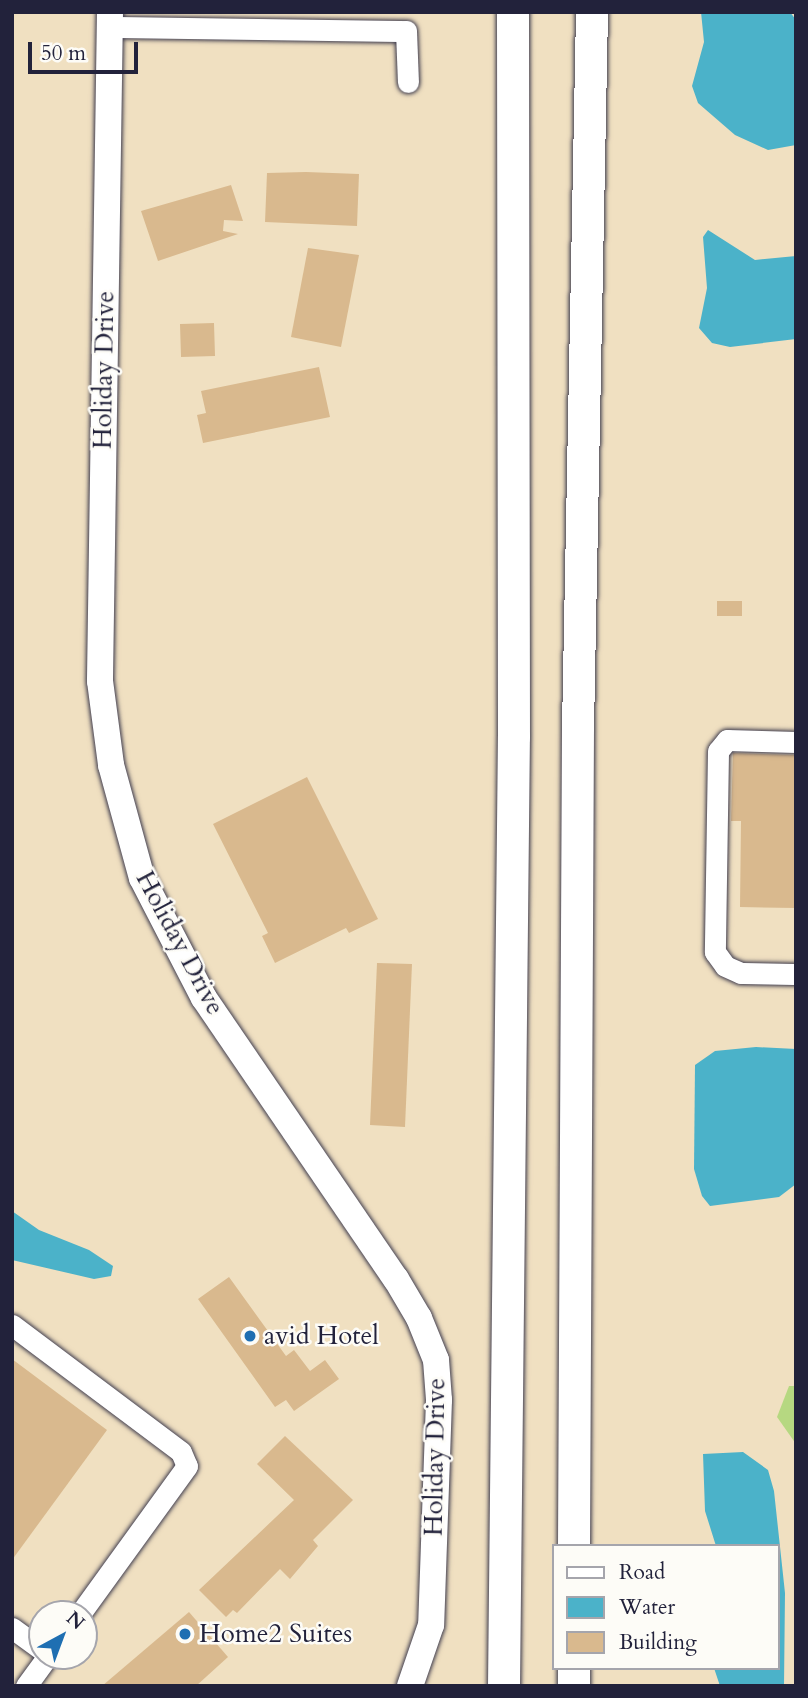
<!DOCTYPE html>
<html>
<head>
<meta charset="utf-8">
<style>
  body { margin:0 }
  #map { position:relative; width:808px; height:1698px; overflow:hidden; background:#f0e0c1; font-family:Cardo,serif }
  div>[style] { position:absolute }
  .green>* { inset:0; background:#b6d881 }
  .water>* { inset:0; background:#4bb2c9 }
  .building>* { inset:0; background:#d9b98e }
  .roads { filter:drop-shadow(0 0 2px #413e4f) drop-shadow(0 0 2px #413e4f) }
  .minor>* { height:21px; margin:-10.5px; padding:0 10.5px; transform-origin:10.5px; border-radius:10.5px; background:#fff }
  .major>* { height:26px; margin:-13px; padding:0 13px; transform-origin:13px; border-radius:13px; background:#fff }
  .highway>* { height:32px; margin:-16px; padding:0 16px; transform-origin:16px; border-radius:16px; background:#fff }
  .dots>* { width:19px; height:19px; translate:-50% -50%; box-sizing:border-box; border:4px solid #fdfcf7; border-radius:50% }
  span { translate:-50% -50%; white-space:nowrap; text-align:center; line-height:1.15; -webkit-text-stroke:5px #fdfcf7; paint-order:stroke }
  .street-label { font-size:26px; color:#22223b }
  .poi-label { font-size:26px; color:#22223b }
  .left { translate:0 -50%; text-align:left }
  .frame { position:absolute; inset:0; border:14px solid #22223b; pointer-events:none }
  .legend { position:absolute; left:552px; top:1544px; width:228px; height:126px; box-sizing:border-box; background:#fdfcf7; border:2px solid #a5a5ac; margin:0; padding:9px 12px; list-style:none; font-size:21px; color:#22223b }
  .legend li { display:flex; align-items:center; gap:14px; height:35px }
  .legend b { width:35px; border:2px solid #a5a5ac }
  .north { position:absolute; left:28px; top:1600px; width:70px; height:70px; box-sizing:border-box; background:#fdfcf7; border:2px solid #a5a5ac; border-radius:50%; rotate:41deg; font-size:19px; font-weight:700; line-height:28px; text-align:center; color:#22223b }
  .north::after { content:''; display:block; margin:auto; width:24px; height:32px; background:#1f6fb2; clip-path:polygon(50% 0,100% 100%,50% 72%,0 100%) }
  .scale { position:absolute; left:28px; top:42px; width:110px; height:32px; box-sizing:border-box; border:4px solid #22223b; border-top:0; padding-left:9px; font-size:21px; line-height:24px; white-space:nowrap; color:#22223b; -webkit-text-stroke:5px #fdfcf7; paint-order:stroke }
</style>
</head>
<body>
<div id="map">
  <div class="green">
    <div style="clip-path:polygon(789px 1386px,796px 1386px,796px 1444px,777px 1417px)"></div>
  </div>
  <div class="water">
    <div style="clip-path:polygon(701px 12px,790px 12px,796px 20px,796px 145px,768px 150px,735px 135px,698px 103px,692px 86px,704px 42px)"></div>
    <div style="clip-path:polygon(708px 230px,755px 260px,796px 256px,796px 339px,730px 347px,712px 343px,699px 328px,707px 288px,703px 237px)"></div>
    <div style="clip-path:polygon(756px 1047px,796px 1049px,796px 1184px,779px 1197px,710px 1206px,702px 1196px,694px 1169px,695px 1065px,715px 1051px)"></div>
    <div style="clip-path:polygon(12px 1211px,39px 1230px,89px 1250px,113px 1266px,111px 1276px,94px 1279px,12px 1260px)"></div>
    <div style="clip-path:polygon(743px 1452px,768px 1470px,774px 1491px,785px 1593px,784px 1686px,720px 1686px,714px 1668px,778px 1668px,778px 1546px,716px 1546px,705px 1511px,703px 1454px)"></div>
  </div>
  <div class="building">
    <div style="clip-path:polygon(306px 172px,359px 174px,357px 226px,265px 222px,267px 173px)"></div>
    <div style="clip-path:polygon(231px 185px,243px 221px,224px 220px,223px 231px,238px 234px,158px 261px,141px 211px)"></div>
    <div style="clip-path:polygon(308px 248px,359px 255px,341px 347px,291px 337px)"></div>
    <div style="clip-path:polygon(214px 323px,215px 356px,181px 357px,180px 324px)"></div>
    <div style="clip-path:polygon(319px 367px,330px 417px,203px 443px,197px 415px,206px 413px,201px 391px)"></div>
    <div style="clip-path:polygon(717px 601px,742px 601px,742px 616px,717px 616px)"></div>
    <div style="clip-path:polygon(733px 753px,796px 755px,796px 908px,740px 907px,741px 821px,731px 821px)"></div>
    <div style="clip-path:polygon(307px 777px,378px 919px,349px 933px,346px 928px,275px 963px,262px 936px,268px 933px,213px 824px)"></div>
    <div style="clip-path:polygon(377px 963px,412px 964px,405px 1127px,370px 1125px)"></div>
    <div style="clip-path:polygon(229px 1277px,286px 1356px,294px 1350px,310px 1371px,325px 1360px,339px 1379px,294px 1411px,286px 1400px,275px 1407px,198px 1299px)"></div>
    <div style="clip-path:polygon(12px 1359px,107px 1430px,12px 1560px)"></div>
    <div style="clip-path:polygon(285px 1436px,353px 1500px,313px 1540px,318px 1546px,290px 1579px,280px 1569px,237px 1613px,233px 1610px,226px 1617px,199px 1590px,294px 1500px,257px 1464px)"></div>
    <div style="clip-path:polygon(189px 1612px,228px 1657px,196px 1686px,102px 1686px)"></div>
  </div>
  <div class="roads">
    <div class="minor">
      <div style="left:110px;top:27px;width:296px;rotate:0.8deg"></div>
      <div style="left:406px;top:31px;width:51px;rotate:87.8deg"></div>
      <div style="left:796px;top:742px;width:69px;rotate:-178.3deg"></div>
      <div style="left:727px;top:740px;width:14px;rotate:129deg"></div>
      <div style="left:718px;top:751px;width:201px;rotate:90.9deg"></div>
      <div style="left:715px;top:952px;width:17px;rotate:54deg"></div>
      <div style="left:725px;top:966px;width:17px;rotate:24deg"></div>
      <div style="left:741px;top:973px;width:55px;rotate:1deg"></div>
      <div style="left:12px;top:1325px;width:211px;rotate:36.9deg"></div>
      <div style="left:181px;top:1452px;width:15px;rotate:67deg"></div>
      <div style="left:187px;top:1466px;width:183px;rotate:125.9deg"></div>
      <div style="left:12px;top:1628px;width:37px;rotate:36deg"></div>
      <div style="left:26px;top:1686px;width:37px;rotate:-54deg"></div>
    </div>
    <div class="major">
      <div style="left:110px;top:12px;width:669px;rotate:90.86deg"></div>
      <div style="left:100px;top:681px;width:85px;rotate:82.5deg"></div>
      <div style="left:111px;top:765px;width:117px;rotate:74.7deg"></div>
      <div style="left:142px;top:878px;width:135px;rotate:62.7deg"></div>
      <div style="left:204px;top:998px;width:340px;rotate:55.7deg"></div>
      <div style="left:396px;top:1279px;width:45px;rotate:59.5deg"></div>
      <div style="left:419px;top:1318px;width:45px;rotate:68deg"></div>
      <div style="left:436px;top:1360px;width:40px;rotate:85.7deg"></div>
      <div style="left:439px;top:1400px;width:225px;rotate:92deg"></div>
      <div style="left:431px;top:1625px;width:65px;rotate:109deg"></div>
    </div>
    <div class="highway">
      <div style="left:574px;top:1546px;width:818px;rotate:-89.72deg"></div>
      <div style="left:578px;top:728px;width:716px;rotate:-88.88deg"></div>
      <div style="left:504px;top:1686px;width:949px;rotate:-89.4deg"></div>
      <div style="left:514px;top:737px;width:725px;rotate:-90.08deg"></div>
      <div style="left:574px;top:1686px;width:18px;rotate:-90deg"></div>
    </div>
  </div>
  <div class="dots">
    <div style="left:250px;top:1336px;background:#1f6fb2"></div>
    <div style="left:185px;top:1634px;background:#1f6fb2"></div>
  </div>
  <div class="street-label">
    <span style="left:104px;top:370px;rotate:-89deg">Holiday Drive</span>
    <span style="left:180px;top:943px;rotate:62deg">Holiday Drive</span>
    <span style="left:435px;top:1457px;rotate:-89deg">Holiday Drive</span>
  </div>
  <div class="poi-label">
    <span class="left" style="left:264px;top:1336px">avid Hotel</span>
    <span class="left" style="left:199px;top:1634px">Home2 Suites</span>
  </div>
  <div class="frame"></div>
  <ul class="legend">
  <li><b style="height:9px;background:#fff"></b>Road</li>
  <li><b style="height:19px;background:#4bb2c9"></b>Water</li>
  <li><b style="height:19px;background:#d9b98e"></b>Building</li>
  </ul>
  <div class="north">N</div>
  <div class="scale">50 m</div>
</div>
</body>
</html>
